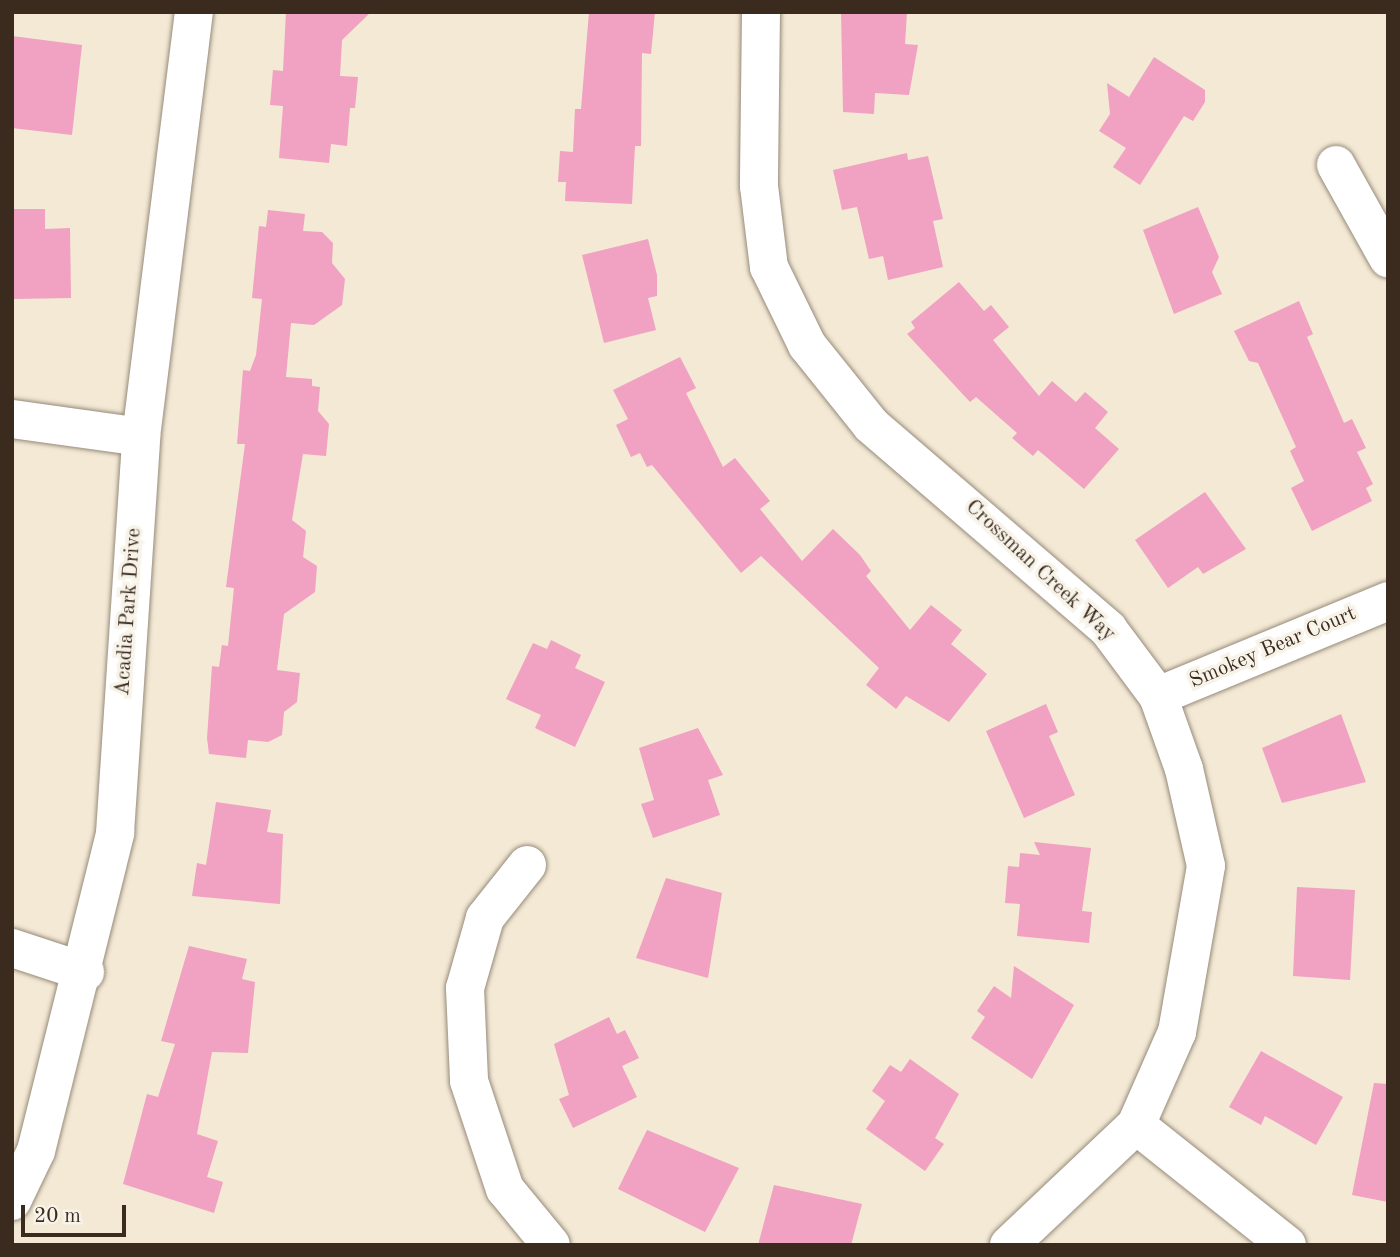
<!DOCTYPE html>
<html>
<head>
<meta charset="utf-8">
<style>
  body { margin:0 }
  #map { position:relative; width:1400px; height:1257px; overflow:hidden; background:#f3e9d5; font-family:"Old Standard TT",serif }
  div>[style] { position:absolute }
  .building>* { inset:0; background:#f1a1c1 }
  .roads { filter:drop-shadow(0 0 2px #978a7a) drop-shadow(0 0 2px #978a7a) }
  .street>* { height:38px; margin:-19px; padding:0 19px; transform-origin:19px; border-radius:19px; background:#fff }
  span { translate:-50% -50%; white-space:nowrap; text-align:center; line-height:1.15; -webkit-text-stroke:7px #f7f3e8; paint-order:stroke }
  .street-label { font-size:21px; color:#3b2a1e }
  .frame { position:absolute; inset:0; border:14px solid #3b2a1e; pointer-events:none }
  .scale { position:absolute; left:21px; top:1205px; width:105px; height:32px; box-sizing:border-box; border:4px solid #3b2a1e; border-top:0; padding-left:9px; font-size:21px; line-height:24px; white-space:nowrap; color:#3b2a1e; -webkit-text-stroke:5px #f7f3e8; paint-order:stroke }
</style>
</head>
<body>
<div id="map">
  <div class="building">
    <div style="clip-path:polygon(286px 12px,371px 12px,342px 40px,340px 76px,358px 77px,355px 108px,350px 108px,347px 146px,331px 144px,329px 163px,279px 158px,283px 106px,270px 105px,273px 70px,283px 71px)"></div>
    <div style="clip-path:polygon(589px 12px,655px 12px,651px 54px,642px 53px,641px 146px,635px 146px,632px 204px,565px 201px,566px 182px,558px 182px,560px 151px,573px 152px,575px 109px,581px 109px)"></div>
    <div style="clip-path:polygon(841px 12px,907px 12px,905px 44px,918px 45px,909px 95px,875px 93px,874px 114px,843px 112px)"></div>
    <div style="clip-path:polygon(12px 36px,82px 45px,72px 135px,12px 128px)"></div>
    <div style="clip-path:polygon(1154px 57px,1205px 90px,1205px 102px,1193px 121px,1184px 116px,1140px 185px,1113px 167px,1126px 148px,1099px 131px,1110px 114px,1107px 83px,1129px 97px)"></div>
    <div style="clip-path:polygon(907px 153px,908px 160px,928px 156px,943px 219px,933px 221px,943px 267px,888px 280px,883px 256px,869px 259px,857px 207px,842px 210px,833px 170px)"></div>
    <div style="clip-path:polygon(1198px 207px,1219px 257px,1212px 272px,1222px 294px,1174px 314px,1143px 230px)"></div>
    <div style="clip-path:polygon(12px 209px,45px 209px,45px 229px,70px 228px,71px 298px,12px 299px)"></div>
    <div style="clip-path:polygon(268px 210px,305px 214px,303px 231px,322px 232px,333px 243px,332px 263px,345px 279px,342px 305px,314px 325px,291px 323px,286px 377px,312px 379px,312px 386px,320px 387px,318px 411px,329px 424px,326px 456px,303px 454px,292px 520px,306px 531px,303px 557px,317px 566px,315px 592px,284px 614px,277px 670px,300px 673px,297px 702px,284px 712px,282px 735px,268px 742px,248px 740px,246px 758px,209px 754px,207px 738px,212px 666px,219px 667px,222px 645px,228px 646px,234px 588px,226px 587px,245px 444px,237px 444px,243px 370px,250px 371px,256px 355px,262px 299px,252px 298px,259px 226px,266px 227px)"></div>
    <div style="clip-path:polygon(648px 239px,657px 275px,657px 296px,648px 298px,656px 330px,604px 343px,582px 255px)"></div>
    <div style="clip-path:polygon(959px 282px,984px 311px,991px 305px,1009px 327px,993px 340px,1039px 396px,1052px 381px,1076px 402px,1085px 392px,1108px 412px,1095px 428px,1119px 449px,1084px 489px,1038px 450px,1033px 456px,1012px 438px,1017px 433px,976px 397px,970px 402px,907px 334px,915px 328px,911px 322px)"></div>
    <div style="clip-path:polygon(1299px 301px,1313px 334px,1307px 337px,1344px 423px,1352px 419px,1366px 448px,1357px 452px,1373px 484px,1366px 488px,1372px 501px,1312px 531px,1291px 488px,1304px 481px,1290px 451px,1296px 447px,1258px 363px,1249px 361px,1234px 331px)"></div>
    <div style="clip-path:polygon(680px 357px,696px 388px,686px 393px,723px 467px,735px 458px,770px 501px,760px 509px,802px 561px,833px 529px,860px 555px,871px 571px,866px 576px,910px 630px,931px 605px,962px 630px,951px 644px,987px 674px,949px 722px,906px 696px,896px 709px,866px 685px,879px 668px,761px 556px,741px 573px,652px 465px,647px 467px,640px 453px,631px 457px,616px 425px,628px 419px,613px 390px)"></div>
    <div style="clip-path:polygon(1205px 492px,1246px 549px,1203px 574px,1198px 567px,1168px 588px,1135px 540px)"></div>
    <div style="clip-path:polygon(551px 640px,581px 655px,575px 668px,605px 682px,575px 747px,535px 728px,541px 715px,506px 699px,533px 643px,547px 649px)"></div>
    <div style="clip-path:polygon(1046px 704px,1058px 732px,1049px 736px,1075px 795px,1024px 818px,986px 731px)"></div>
    <div style="clip-path:polygon(1341px 714px,1366px 782px,1282px 803px,1262px 748px)"></div>
    <div style="clip-path:polygon(698px 728px,723px 775px,708px 780px,720px 815px,653px 838px,641px 804px,654px 800px,639px 748px)"></div>
    <div style="clip-path:polygon(216px 802px,271px 810px,267px 832px,283px 834px,280px 904px,192px 896px,197px 863px,206px 865px)"></div>
    <div style="clip-path:polygon(1034px 842px,1091px 848px,1082px 911px,1092px 912px,1089px 943px,1017px 936px,1020px 904px,1005px 903px,1008px 866px,1019px 867px,1020px 853px,1040px 855px)"></div>
    <div style="clip-path:polygon(666px 878px,722px 893px,708px 978px,636px 958px)"></div>
    <div style="clip-path:polygon(1297px 887px,1355px 890px,1350px 980px,1293px 976px)"></div>
    <div style="clip-path:polygon(189px 946px,247px 959px,242px 979px,255px 982px,248px 1053px,212px 1052px,197px 1134px,218px 1141px,207px 1177px,223px 1182px,214px 1213px,123px 1184px,147px 1094px,158px 1097px,175px 1044px,161px 1041px)"></div>
    <div style="clip-path:polygon(1014px 966px,1074px 1005px,1032px 1079px,971px 1038px,985px 1017px,977px 1011px,994px 986px,1011px 998px)"></div>
    <div style="clip-path:polygon(609px 1017px,617px 1034px,625px 1030px,639px 1058px,622px 1066px,637px 1097px,573px 1128px,559px 1099px,569px 1095px,554px 1044px)"></div>
    <div style="clip-path:polygon(1261px 1051px,1343px 1097px,1316px 1145px,1265px 1116px,1261px 1125px,1229px 1107px)"></div>
    <div style="clip-path:polygon(910px 1059px,959px 1094px,935px 1138px,944px 1144px,925px 1171px,866px 1129px,885px 1101px,872px 1091px,890px 1065px,901px 1072px)"></div>
    <div style="clip-path:polygon(1374px 1083px,1388px 1084px,1388px 1202px,1352px 1195px)"></div>
    <div style="clip-path:polygon(647px 1130px,739px 1168px,705px 1232px,618px 1189px)"></div>
    <div style="clip-path:polygon(774px 1185px,862px 1204px,851px 1245px,758px 1245px)"></div>
  </div>
  <div class="roads">
    <div class="street">
      <div style="left:761px;top:12px;width:174px;rotate:90.7deg"></div>
      <div style="left:759px;top:186px;width:82px;rotate:83deg"></div>
      <div style="left:769px;top:267px;width:87px;rotate:64deg"></div>
      <div style="left:807px;top:345px;width:102px;rotate:51.3deg"></div>
      <div style="left:871px;top:425px;width:313px;rotate:40.7deg"></div>
      <div style="left:1108px;top:629px;width:84px;rotate:53.3deg"></div>
      <div style="left:1158px;top:696px;width:77px;rotate:70.4deg"></div>
      <div style="left:1184px;top:769px;width:99px;rotate:77.2deg"></div>
      <div style="left:1206px;top:866px;width:169px;rotate:99.9deg"></div>
      <div style="left:1177px;top:1032px;width:102px;rotate:113.8deg"></div>
      <div style="left:1136px;top:1125px;width:175px;rotate:136.6deg"></div>
      <div style="left:1336px;top:165px;width:107px;rotate:60.8deg"></div>
      <div style="left:12px;top:419px;width:130px;rotate:7.9deg"></div>
      <div style="left:1158px;top:696px;width:249px;rotate:-22.4deg"></div>
      <div style="left:527px;top:865px;width:68px;rotate:128.4deg"></div>
      <div style="left:485px;top:918px;width:73px;rotate:105.9deg"></div>
      <div style="left:465px;top:988px;width:93px;rotate:87.5deg"></div>
      <div style="left:469px;top:1081px;width:114px;rotate:71.6deg"></div>
      <div style="left:505px;top:1189px;width:72px;rotate:50.6deg"></div>
      <div style="left:12px;top:948px;width:77px;rotate:18.2deg"></div>
      <div style="left:1136px;top:1125px;width:193px;rotate:38.5deg"></div>
      <div style="left:12px;top:1201px;width:55px;rotate:-64.4deg"></div>
      <div style="left:36px;top:1151px;width:328px;rotate:-76deg"></div>
      <div style="left:115px;top:833px;width:397px;rotate:-86.2deg"></div>
      <div style="left:141px;top:437px;width:428px;rotate:-82.9deg"></div>
    </div>
  </div>
  <div class="street-label">
    <span style="left:1040px;top:571px;rotate:43deg">Crossman Creek Way</span>
    <span style="left:129px;top:612px;rotate:-86deg">Acadia Park Drive</span>
    <span style="left:1273px;top:648px;rotate:-23deg">Smokey Bear Court</span>
  </div>
  <div class="frame"></div>
  <div class="scale">20 m</div>
</div>
</body>
</html>
